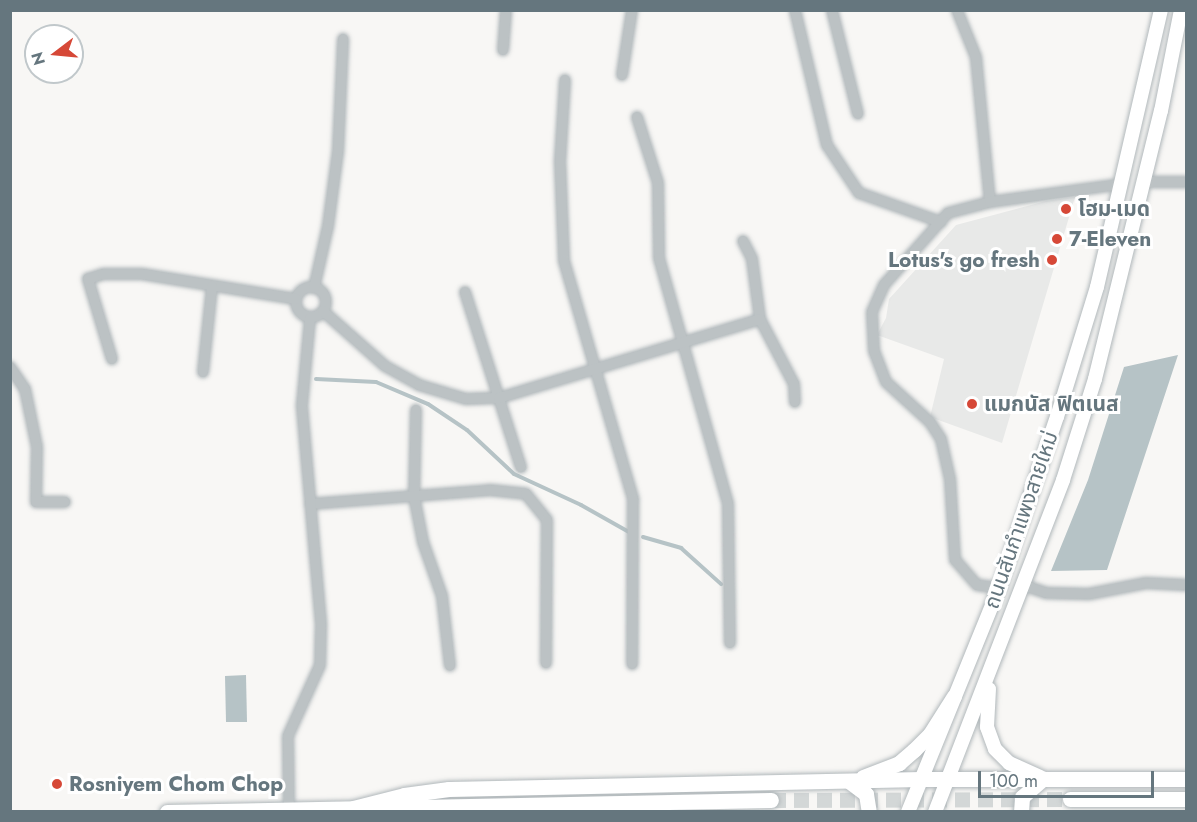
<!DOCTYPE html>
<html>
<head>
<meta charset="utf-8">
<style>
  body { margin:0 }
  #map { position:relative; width:1197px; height:822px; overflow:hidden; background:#f8f7f5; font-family:Jost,"Noto Sans Thai",sans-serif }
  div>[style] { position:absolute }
  .built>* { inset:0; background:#e8e9e8 }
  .water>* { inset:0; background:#b6c3c6 }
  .stream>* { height:4px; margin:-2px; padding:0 2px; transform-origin:2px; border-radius:2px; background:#b6c3c6 }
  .primary-tunnel>* { height:15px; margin-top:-7.5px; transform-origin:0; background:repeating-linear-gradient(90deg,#d3d7d7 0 15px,transparent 0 23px) }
  .roads { filter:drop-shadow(0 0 2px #b1b8bb) drop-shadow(0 0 2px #b1b8bb) }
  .street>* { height:10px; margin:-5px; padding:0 5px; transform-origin:5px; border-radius:5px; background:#bcc2c4 }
  .street>.ring { margin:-5px; padding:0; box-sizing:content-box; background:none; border:10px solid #bcc2c4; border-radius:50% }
  .secondary>* { height:14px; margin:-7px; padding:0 7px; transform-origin:7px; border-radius:7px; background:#fff }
  .primary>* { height:15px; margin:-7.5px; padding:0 7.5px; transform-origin:7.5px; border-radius:7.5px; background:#fff }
  .dots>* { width:16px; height:16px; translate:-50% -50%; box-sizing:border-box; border:3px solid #fff; border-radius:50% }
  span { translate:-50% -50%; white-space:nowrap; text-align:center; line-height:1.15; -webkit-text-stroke:6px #fff; paint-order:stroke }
  .poi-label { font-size:21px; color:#65767e; font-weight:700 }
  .left { translate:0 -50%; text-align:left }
  .right { translate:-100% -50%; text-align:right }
  .street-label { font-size:21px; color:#65767e }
  .frame { position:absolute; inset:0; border:12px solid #65767e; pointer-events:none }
  .north { position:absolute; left:24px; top:24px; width:60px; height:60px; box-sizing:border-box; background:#fff; border:2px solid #c1c8cb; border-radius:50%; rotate:254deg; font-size:16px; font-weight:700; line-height:24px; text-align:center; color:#65767e }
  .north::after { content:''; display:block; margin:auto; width:21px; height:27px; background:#d64837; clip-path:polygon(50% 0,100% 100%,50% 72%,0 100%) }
  .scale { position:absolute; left:978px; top:771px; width:176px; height:27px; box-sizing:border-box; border:3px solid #65767e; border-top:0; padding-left:8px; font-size:18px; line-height:21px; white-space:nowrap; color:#65767e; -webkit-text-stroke:4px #fff; paint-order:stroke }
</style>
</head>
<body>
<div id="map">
  <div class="built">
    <div style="clip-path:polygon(1075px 197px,1002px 443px,930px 417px,944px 359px,877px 335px,886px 318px,889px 299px,956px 225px,1046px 201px)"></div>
  </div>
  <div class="water">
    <div style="clip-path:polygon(1178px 355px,1107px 570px,1051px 571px,1088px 480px,1124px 367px)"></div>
    <div style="clip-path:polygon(246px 675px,247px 722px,226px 722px,225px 676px)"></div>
  </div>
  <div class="stream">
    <div style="left:316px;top:379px;width:60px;rotate:2.9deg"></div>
    <div style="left:376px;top:382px;width:56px;rotate:22.9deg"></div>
    <div style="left:428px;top:404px;width:47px;rotate:33.7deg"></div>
    <div style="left:467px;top:430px;width:64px;rotate:43.1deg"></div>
    <div style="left:514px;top:474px;width:74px;rotate:24.8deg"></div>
    <div style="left:581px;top:505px;width:55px;rotate:29.4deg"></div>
    <div style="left:643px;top:537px;width:40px;rotate:16deg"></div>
    <div style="left:681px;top:548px;width:54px;rotate:42deg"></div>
  </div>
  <div class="primary-tunnel">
    <div style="left:771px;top:800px;width:299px;rotate:-0.2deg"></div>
  </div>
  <div class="roads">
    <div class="street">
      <div style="left:795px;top:10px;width:139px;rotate:76.7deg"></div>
      <div style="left:827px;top:145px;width:58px;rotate:56.3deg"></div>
      <div style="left:859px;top:193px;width:87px;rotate:19.5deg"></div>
      <div style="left:832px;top:10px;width:107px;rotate:76deg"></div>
      <div style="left:957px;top:10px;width:51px;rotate:68deg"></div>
      <div style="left:976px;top:57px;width:146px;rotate:84.5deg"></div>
      <div style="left:503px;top:50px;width:40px;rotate:-85.7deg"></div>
      <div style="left:622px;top:75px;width:66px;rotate:-81.3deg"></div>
      <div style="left:565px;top:80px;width:81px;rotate:93.5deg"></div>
      <div style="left:560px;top:161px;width:100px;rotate:87.7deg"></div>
      <div style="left:564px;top:261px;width:248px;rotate:73.8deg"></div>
      <div style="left:633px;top:499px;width:165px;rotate:90.3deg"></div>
      <div style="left:637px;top:117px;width:69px;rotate:72.3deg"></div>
      <div style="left:658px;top:183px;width:75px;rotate:89.2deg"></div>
      <div style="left:659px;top:258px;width:255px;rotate:74.3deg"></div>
      <div style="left:728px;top:504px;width:139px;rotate:89.2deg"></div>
      <div style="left:1143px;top:182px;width:43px"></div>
      <div style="left:743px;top:241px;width:20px;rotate:63deg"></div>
      <div style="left:752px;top:259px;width:61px;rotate:82.4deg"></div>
      <div style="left:760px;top:319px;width:73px;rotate:62.4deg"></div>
      <div style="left:794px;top:384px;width:18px;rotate:87deg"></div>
      <div class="ring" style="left:296px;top:287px;width:20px;height:20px"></div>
      <div style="left:314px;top:288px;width:64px;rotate:-77.3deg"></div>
      <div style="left:328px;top:226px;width:76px;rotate:-82.4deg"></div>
      <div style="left:338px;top:151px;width:112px;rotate:-87.4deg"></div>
      <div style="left:465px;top:292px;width:184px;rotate:72.3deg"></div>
      <div style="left:323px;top:311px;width:83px;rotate:41.6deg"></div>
      <div style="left:385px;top:366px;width:39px;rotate:29deg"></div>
      <div style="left:419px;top:385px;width:49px;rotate:16.6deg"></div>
      <div style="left:466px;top:399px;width:33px;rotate:-2deg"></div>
      <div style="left:499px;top:398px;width:273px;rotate:-16.8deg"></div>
      <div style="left:112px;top:359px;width:84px;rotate:-106.7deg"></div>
      <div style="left:88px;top:279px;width:16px;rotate:-18deg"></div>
      <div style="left:103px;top:274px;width:39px"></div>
      <div style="left:142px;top:274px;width:156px;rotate:9.2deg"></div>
      <div style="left:10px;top:367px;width:27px;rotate:56deg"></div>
      <div style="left:25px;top:389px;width:59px;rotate:78.3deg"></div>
      <div style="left:37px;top:447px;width:55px;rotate:91deg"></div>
      <div style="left:36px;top:502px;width:29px"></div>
      <div style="left:203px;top:372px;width:86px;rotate:-84deg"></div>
      <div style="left:416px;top:410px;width:86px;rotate:91.3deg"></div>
      <div style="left:414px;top:496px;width:47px;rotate:78.9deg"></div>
      <div style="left:423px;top:542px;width:57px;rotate:70.6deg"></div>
      <div style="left:442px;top:596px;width:70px;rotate:83.5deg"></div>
      <div style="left:310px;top:504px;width:181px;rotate:-4.4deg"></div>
      <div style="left:490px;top:490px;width:36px;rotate:6deg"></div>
      <div style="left:526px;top:494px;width:33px;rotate:51deg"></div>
      <div style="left:547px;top:520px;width:143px;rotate:90.4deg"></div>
      <div style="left:1023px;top:585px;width:24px;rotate:19deg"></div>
      <div style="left:1046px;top:593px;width:43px;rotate:1.3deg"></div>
      <div style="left:1089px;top:594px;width:58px;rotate:-10.9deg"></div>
      <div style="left:1146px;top:583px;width:40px;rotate:2.9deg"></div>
      <div style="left:999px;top:588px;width:22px;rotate:-172deg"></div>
      <div style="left:977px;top:585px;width:33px;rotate:-131deg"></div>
      <div style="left:955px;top:560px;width:81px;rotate:-93.5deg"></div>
      <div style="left:950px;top:479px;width:41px;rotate:-102.7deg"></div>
      <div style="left:941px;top:439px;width:20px;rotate:-123deg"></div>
      <div style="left:930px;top:422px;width:59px;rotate:-137.7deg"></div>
      <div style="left:886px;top:382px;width:33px;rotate:-111deg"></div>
      <div style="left:874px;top:351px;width:39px;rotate:-93deg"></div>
      <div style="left:872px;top:312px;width:30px;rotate:-66deg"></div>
      <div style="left:884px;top:285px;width:96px;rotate:-48.4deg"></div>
      <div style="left:948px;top:213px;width:43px;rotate:-14.7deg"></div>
      <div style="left:990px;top:202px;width:132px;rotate:-7.8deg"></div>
      <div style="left:289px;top:809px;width:73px;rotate:-90.8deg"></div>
      <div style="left:288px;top:736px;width:78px;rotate:-65.7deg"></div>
      <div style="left:320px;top:665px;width:41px;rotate:-88.6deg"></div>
      <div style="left:321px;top:624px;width:220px;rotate:-95deg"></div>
      <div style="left:302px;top:405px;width:87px;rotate:-84.7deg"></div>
    </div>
    <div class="secondary">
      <div style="left:989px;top:689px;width:38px;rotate:93deg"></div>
      <div style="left:987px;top:727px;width:23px;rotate:70deg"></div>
      <div style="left:995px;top:749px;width:20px;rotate:45deg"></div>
      <div style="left:1009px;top:763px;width:34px;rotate:24deg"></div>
      <div style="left:908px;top:812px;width:242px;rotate:-67.9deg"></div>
      <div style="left:999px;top:588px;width:181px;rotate:-71.3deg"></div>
      <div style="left:1057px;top:417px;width:136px;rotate:-72.9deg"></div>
      <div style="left:1097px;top:287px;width:284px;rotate:-77deg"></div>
      <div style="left:935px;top:812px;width:356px;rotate:-68.9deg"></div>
      <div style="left:1063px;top:480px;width:106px;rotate:-72.4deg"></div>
      <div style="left:1095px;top:379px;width:276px;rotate:-76.2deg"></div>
      <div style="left:1161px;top:111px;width:103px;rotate:-78.8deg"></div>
    </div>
    <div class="primary">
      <div style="left:863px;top:777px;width:39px;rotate:-21deg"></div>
      <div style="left:899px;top:763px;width:20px;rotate:-41deg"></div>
      <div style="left:914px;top:750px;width:23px;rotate:-45deg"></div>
      <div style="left:930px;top:734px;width:45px;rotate:-57.7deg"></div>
      <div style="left:850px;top:782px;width:20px;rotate:37deg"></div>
      <div style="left:866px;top:794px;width:18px;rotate:81deg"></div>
      <div style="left:1070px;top:799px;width:116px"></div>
      <div style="left:353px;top:808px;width:53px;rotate:-14.3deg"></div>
      <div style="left:404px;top:795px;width:45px;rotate:-7.6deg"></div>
      <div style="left:449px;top:789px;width:472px;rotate:-1.2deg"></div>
      <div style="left:921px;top:779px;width:265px"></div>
      <div style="left:167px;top:812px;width:604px;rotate:-1.14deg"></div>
      <div style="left:1021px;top:812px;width:15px;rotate:-86deg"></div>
      <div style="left:1022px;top:797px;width:28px;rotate:-41deg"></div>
    </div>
  </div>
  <div class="dots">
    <div style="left:1066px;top:209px;background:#d64837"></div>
    <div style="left:1057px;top:239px;background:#d64837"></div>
    <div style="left:1052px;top:260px;background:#d64837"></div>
    <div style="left:972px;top:404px;background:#d64837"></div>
    <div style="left:57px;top:784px;background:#d64837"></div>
  </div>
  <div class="poi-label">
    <span class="left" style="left:1078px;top:209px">โฮม-เมด</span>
    <span class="left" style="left:1069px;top:239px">7-Eleven</span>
    <span class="right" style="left:1040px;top:260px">Lotus's go fresh</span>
    <span class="left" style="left:984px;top:404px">แมกนัส ฟิตเนส</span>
    <span class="left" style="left:69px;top:784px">Rosniyem Chom Chop</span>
  </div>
  <div class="street-label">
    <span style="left:1021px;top:520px;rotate:-71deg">ถนนสันกำแพงสายใหม่</span>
  </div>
  <div class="frame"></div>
  <div class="north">N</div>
  <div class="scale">100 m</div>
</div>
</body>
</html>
